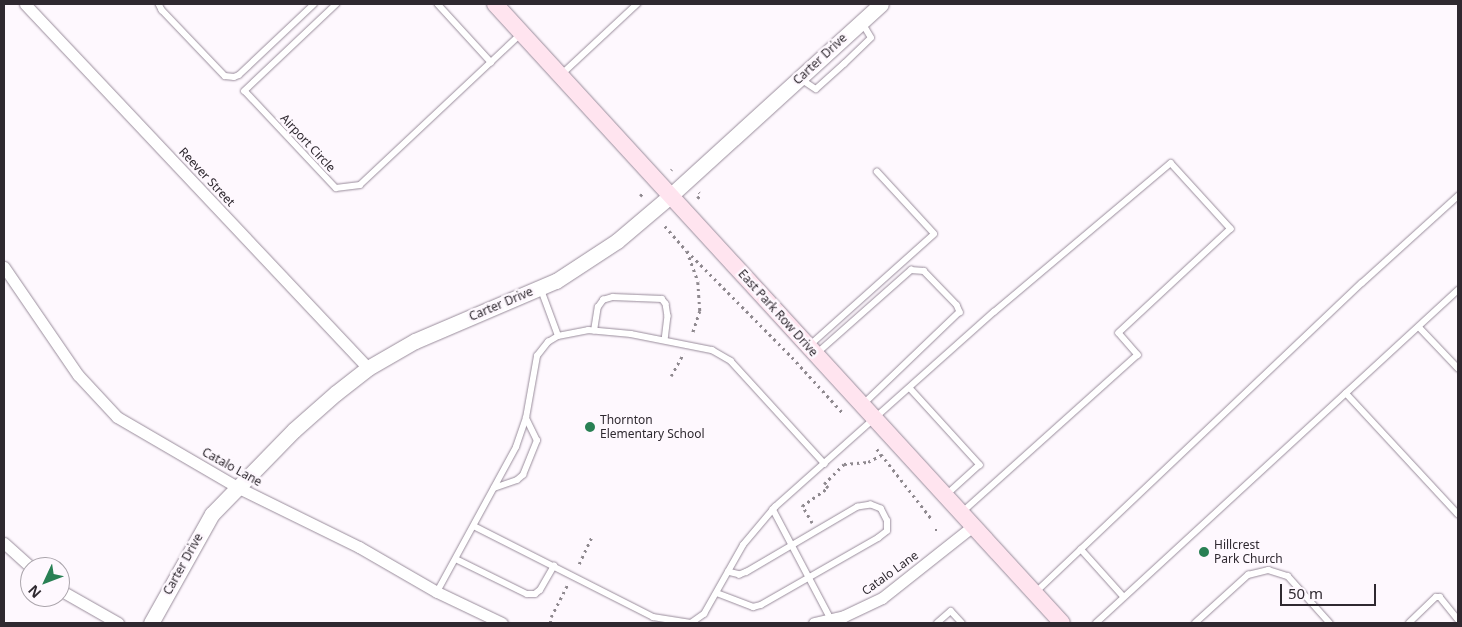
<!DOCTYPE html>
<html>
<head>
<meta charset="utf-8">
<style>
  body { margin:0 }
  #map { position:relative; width:1462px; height:627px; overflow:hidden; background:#fef8fe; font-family:"Noto Sans",sans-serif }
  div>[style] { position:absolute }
  .path>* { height:2.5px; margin-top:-1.25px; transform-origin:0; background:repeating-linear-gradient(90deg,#8f898f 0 2.5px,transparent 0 6.5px) }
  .roads { filter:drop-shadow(0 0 1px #998c9b) drop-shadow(0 0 1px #998c9b) }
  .service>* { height:5.5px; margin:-2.75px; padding:0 2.75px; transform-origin:2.75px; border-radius:2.75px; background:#fff }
  .minor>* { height:11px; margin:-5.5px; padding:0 5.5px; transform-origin:5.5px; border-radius:5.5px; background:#fff }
  .tertiary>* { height:15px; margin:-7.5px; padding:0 7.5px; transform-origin:7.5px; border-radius:7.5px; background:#fff }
  .secondary>* { height:16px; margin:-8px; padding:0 8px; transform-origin:8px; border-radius:8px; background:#ffe4ef }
  .dots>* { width:14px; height:14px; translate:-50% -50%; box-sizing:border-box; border:2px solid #fef8fe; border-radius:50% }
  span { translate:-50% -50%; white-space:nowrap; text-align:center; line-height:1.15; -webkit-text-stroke:5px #fef8fe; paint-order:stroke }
  .street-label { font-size:12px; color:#2f2930 }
  .poi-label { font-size:12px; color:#2f2930 }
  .left { translate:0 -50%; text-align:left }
  .frame { position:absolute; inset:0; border:5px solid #2f2930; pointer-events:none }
  .north { position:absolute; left:20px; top:557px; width:50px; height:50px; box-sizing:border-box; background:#fef8fe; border:1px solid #aba5ac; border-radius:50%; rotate:227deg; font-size:14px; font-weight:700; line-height:20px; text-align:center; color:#2f2930 }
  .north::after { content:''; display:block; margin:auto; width:18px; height:22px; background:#298054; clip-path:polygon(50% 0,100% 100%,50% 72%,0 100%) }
  .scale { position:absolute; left:1280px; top:584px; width:96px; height:22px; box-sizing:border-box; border:2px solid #2f2930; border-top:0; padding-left:6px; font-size:15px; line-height:18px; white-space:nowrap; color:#2f2930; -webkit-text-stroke:4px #fef8fe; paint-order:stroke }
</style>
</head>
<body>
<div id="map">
  <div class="path">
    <div style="left:671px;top:170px;width:1px;rotate:-45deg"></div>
    <div style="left:699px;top:192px;width:1px;rotate:45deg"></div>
    <div style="left:640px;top:196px;width:3px;rotate:-45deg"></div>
    <div style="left:697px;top:198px;width:4px;rotate:-34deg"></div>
    <div style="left:665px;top:226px;width:33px;rotate:49deg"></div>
    <div style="left:687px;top:251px;width:33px;rotate:70deg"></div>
    <div style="left:698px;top:282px;width:29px;rotate:86deg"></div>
    <div style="left:700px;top:311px;width:23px;rotate:108deg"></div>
    <div style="left:687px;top:251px;width:149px;rotate:45.3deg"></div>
    <div style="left:792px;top:357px;width:76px;rotate:47.7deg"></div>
    <div style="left:671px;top:376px;width:26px;rotate:-61deg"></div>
    <div style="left:877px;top:449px;width:88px;rotate:52deg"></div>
    <div style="left:812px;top:523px;width:20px;rotate:-120deg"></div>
    <div style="left:802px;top:506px;width:32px;rotate:-35deg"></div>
    <div style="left:828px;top:488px;width:6px;rotate:-135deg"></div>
    <div style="left:824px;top:484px;width:28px;rotate:-45deg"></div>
    <div style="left:844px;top:464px;width:24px;rotate:-5deg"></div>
    <div style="left:868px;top:462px;width:15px;rotate:-28deg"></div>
    <div style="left:935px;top:530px;width:3px"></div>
    <div style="left:579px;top:564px;width:29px;rotate:-65deg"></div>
    <div style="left:550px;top:623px;width:6px;rotate:-81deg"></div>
    <div style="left:551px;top:617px;width:37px;rotate:-63deg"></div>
  </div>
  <div class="roads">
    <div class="service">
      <div style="left:159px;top:4px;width:7px;rotate:63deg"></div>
      <div style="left:162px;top:10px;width:91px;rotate:46.3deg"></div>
      <div style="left:225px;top:76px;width:9px;rotate:6deg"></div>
      <div style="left:234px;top:77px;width:5px;rotate:-22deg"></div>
      <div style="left:239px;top:75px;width:103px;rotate:-43.4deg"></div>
      <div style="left:337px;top:4px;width:127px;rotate:136.6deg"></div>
      <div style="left:245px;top:91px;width:133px;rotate:46.8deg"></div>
      <div style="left:336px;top:188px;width:24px;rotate:-7deg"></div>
      <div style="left:360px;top:185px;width:219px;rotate:-43.2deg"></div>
      <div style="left:438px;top:4px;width:79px;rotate:47.6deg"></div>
      <div style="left:562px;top:74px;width:103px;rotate:-43deg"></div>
      <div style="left:801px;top:79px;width:18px;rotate:34deg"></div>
      <div style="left:816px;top:89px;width:38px;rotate:-42deg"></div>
      <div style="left:844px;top:64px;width:37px;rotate:-44deg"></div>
      <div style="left:871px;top:38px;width:17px;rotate:-121deg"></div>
      <div style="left:1419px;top:327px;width:57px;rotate:46.4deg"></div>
      <div style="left:594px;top:331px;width:24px;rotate:-81deg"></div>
      <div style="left:598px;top:307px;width:9px;rotate:-54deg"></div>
      <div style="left:603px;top:300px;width:10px;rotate:-17deg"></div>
      <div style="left:613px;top:297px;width:49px;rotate:2.3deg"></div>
      <div style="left:662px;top:299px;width:6px;rotate:51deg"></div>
      <div style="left:666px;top:304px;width:12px;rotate:81deg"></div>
      <div style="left:668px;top:316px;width:24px;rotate:97deg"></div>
      <div style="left:558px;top:336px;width:31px;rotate:-11deg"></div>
      <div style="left:588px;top:330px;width:43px;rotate:5.3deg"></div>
      <div style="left:631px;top:334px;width:83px;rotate:11.2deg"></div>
      <div style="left:712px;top:350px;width:22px;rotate:30deg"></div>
      <div style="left:731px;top:361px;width:139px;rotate:47.6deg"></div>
      <div style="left:810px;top:345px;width:166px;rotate:-41.8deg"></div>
      <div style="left:934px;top:234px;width:84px;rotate:-132.6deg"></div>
      <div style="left:816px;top:354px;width:127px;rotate:-41.5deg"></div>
      <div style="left:911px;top:270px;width:13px;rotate:4deg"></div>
      <div style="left:924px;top:271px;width:47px;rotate:45.9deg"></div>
      <div style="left:957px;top:305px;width:8px;rotate:67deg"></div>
      <div style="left:960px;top:312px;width:133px;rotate:136.2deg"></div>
      <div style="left:910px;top:388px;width:104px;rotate:47.7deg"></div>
      <div style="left:980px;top:465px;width:43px;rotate:137.8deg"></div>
      <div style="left:1346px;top:393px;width:165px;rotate:47.2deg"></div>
      <div style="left:494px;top:488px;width:24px;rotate:-19deg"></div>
      <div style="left:517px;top:480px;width:8px;rotate:-40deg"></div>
      <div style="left:523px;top:475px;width:37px;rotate:-68deg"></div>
      <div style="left:537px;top:441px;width:25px;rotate:-116deg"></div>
      <div style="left:773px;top:509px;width:124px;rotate:62.2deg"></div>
      <div style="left:474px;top:526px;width:201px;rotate:26.9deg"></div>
      <div style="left:653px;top:617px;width:38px;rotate:9deg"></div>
      <div style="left:691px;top:623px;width:16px;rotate:-35deg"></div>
      <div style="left:704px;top:614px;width:79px;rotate:-60.5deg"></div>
      <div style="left:743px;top:545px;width:50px;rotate:-49.9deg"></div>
      <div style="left:775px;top:507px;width:293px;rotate:-41.7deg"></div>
      <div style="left:994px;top:312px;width:231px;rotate:-40.1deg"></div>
      <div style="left:1171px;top:163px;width:89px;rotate:47.7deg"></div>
      <div style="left:1231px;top:229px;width:153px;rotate:137.1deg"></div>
      <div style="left:1119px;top:333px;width:29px;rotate:49deg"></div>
      <div style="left:1138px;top:355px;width:235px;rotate:138.1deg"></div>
      <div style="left:1081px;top:549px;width:64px;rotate:48.1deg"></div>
      <div style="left:456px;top:559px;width:79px;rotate:26.2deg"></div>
      <div style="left:527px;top:594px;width:8px"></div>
      <div style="left:535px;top:594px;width:6px;rotate:-39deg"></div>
      <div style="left:540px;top:590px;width:28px;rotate:-60deg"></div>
      <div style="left:437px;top:592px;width:165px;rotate:-61.4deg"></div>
      <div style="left:516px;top:447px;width:31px;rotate:-71deg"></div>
      <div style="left:526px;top:418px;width:63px;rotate:-79.9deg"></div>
      <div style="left:537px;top:356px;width:18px;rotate:-52deg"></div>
      <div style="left:548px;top:342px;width:12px;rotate:-31deg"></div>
      <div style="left:558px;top:336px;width:49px;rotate:-110.3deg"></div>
      <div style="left:1036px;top:592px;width:449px;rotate:-43.5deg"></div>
      <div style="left:1362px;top:283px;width:130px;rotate:-42.2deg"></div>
      <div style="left:717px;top:593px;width:39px;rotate:21deg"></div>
      <div style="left:753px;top:607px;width:8px;rotate:-14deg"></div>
      <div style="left:761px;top:605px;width:135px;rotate:-29.8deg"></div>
      <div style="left:878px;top:538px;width:11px;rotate:-38deg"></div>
      <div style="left:887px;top:531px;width:10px;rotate:-90deg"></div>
      <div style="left:887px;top:521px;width:13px;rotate:-117deg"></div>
      <div style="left:881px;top:509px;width:11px;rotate:-158deg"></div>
      <div style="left:871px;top:505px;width:13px;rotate:171deg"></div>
      <div style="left:858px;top:507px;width:129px;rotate:149.6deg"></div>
      <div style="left:747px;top:572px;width:8px;rotate:157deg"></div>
      <div style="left:740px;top:575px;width:12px;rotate:-166deg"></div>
      <div style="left:937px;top:623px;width:18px;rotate:-41deg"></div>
      <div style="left:951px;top:611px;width:16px;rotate:47deg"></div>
      <div style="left:1096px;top:623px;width:492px;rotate:-42.6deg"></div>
      <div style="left:1195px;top:623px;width:72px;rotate:-42.2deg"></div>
      <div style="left:1248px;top:575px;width:21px;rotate:-14deg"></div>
      <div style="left:1268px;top:570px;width:21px;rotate:17deg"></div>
      <div style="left:1288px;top:576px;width:63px;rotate:48.2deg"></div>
      <div style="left:1409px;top:623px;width:37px;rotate:-44deg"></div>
      <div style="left:1436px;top:597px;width:4px"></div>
      <div style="left:1440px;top:597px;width:28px;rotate:51deg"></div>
    </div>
    <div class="minor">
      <div style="left:25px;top:4px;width:500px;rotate:46.7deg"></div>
      <div style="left:4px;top:267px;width:131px;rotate:55.6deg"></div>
      <div style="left:78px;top:375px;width:57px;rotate:47.1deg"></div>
      <div style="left:117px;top:417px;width:141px;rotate:30.2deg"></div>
      <div style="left:239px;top:488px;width:134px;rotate:26.2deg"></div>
      <div style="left:359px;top:547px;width:90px;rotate:30deg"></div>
      <div style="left:437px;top:592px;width:72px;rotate:25.5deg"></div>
      <div style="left:4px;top:543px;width:36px;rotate:42deg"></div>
      <div style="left:60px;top:590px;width:67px;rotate:29.6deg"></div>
      <div style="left:814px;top:623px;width:31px;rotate:-13deg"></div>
      <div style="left:844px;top:616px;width:42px;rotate:-25.3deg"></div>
      <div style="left:882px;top:598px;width:116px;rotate:-38.4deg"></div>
    </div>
    <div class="tertiary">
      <div style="left:151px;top:623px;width:125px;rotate:-60.8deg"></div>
      <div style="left:212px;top:514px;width:117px;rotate:-45.7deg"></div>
      <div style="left:294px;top:430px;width:56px;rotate:-41.4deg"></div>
      <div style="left:336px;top:393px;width:41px;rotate:-38deg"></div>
      <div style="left:368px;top:368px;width:54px;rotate:-29.9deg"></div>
      <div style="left:415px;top:341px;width:153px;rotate:-23.1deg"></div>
      <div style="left:556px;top:281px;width:73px;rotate:-33.3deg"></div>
      <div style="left:617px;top:241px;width:70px;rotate:-40.3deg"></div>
      <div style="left:670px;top:196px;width:285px;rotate:-42.3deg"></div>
    </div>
    <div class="secondary">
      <div style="left:495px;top:4px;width:839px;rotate:47.51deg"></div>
    </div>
  </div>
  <div class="dots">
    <div style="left:590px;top:427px;background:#298054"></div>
    <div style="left:1204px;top:552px;background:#298054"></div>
  </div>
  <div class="street-label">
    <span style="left:820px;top:59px;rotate:-43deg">Carter Drive</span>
    <span style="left:308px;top:143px;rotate:47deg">Airport Circle</span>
    <span style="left:207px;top:177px;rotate:47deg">Reever Street</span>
    <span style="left:501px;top:304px;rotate:-23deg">Carter Drive</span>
    <span style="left:778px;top:313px;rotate:48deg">East Park Row Drive</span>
    <span style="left:232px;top:467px;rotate:29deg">Catalo Lane</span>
    <span style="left:183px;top:564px;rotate:-61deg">Carter Drive</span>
    <span style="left:890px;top:573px;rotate:-36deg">Catalo Lane</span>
  </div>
  <div class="poi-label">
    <span class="left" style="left:600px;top:427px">Thornton<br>Elementary School</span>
    <span class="left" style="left:1214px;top:552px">Hillcrest<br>Park Church</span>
  </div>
  <div class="frame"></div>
  <div class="north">N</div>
  <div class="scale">50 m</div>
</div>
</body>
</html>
